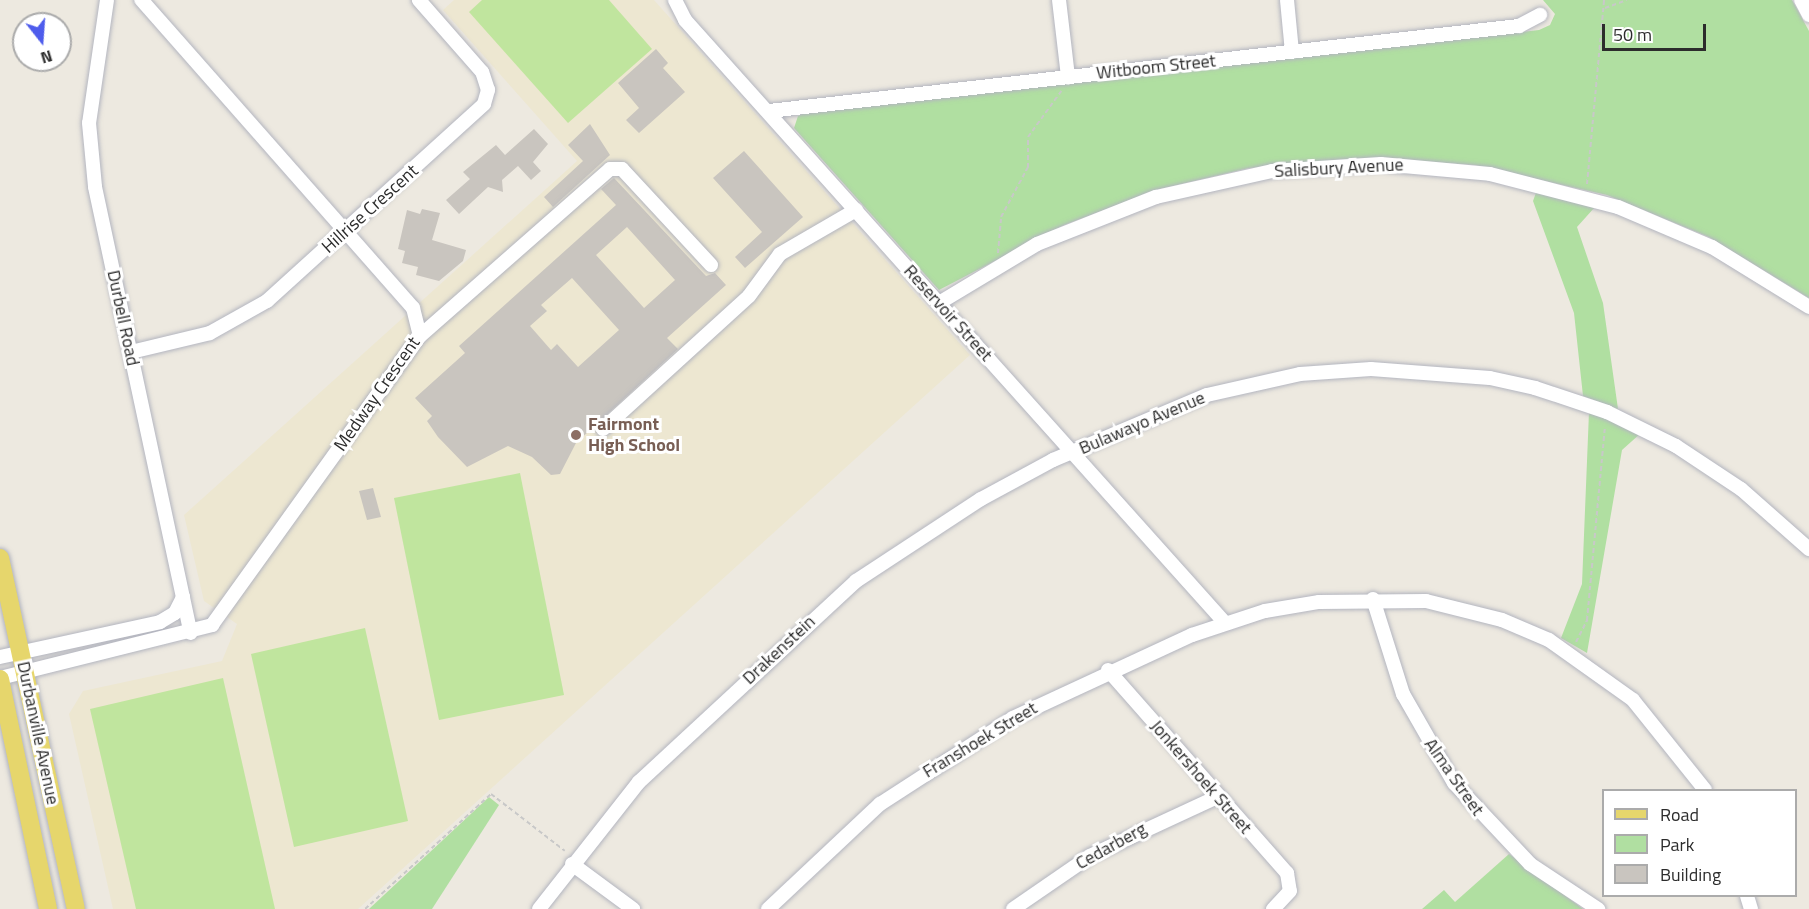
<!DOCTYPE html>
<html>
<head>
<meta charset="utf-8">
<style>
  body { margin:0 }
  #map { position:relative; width:1809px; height:909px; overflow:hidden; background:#ede9e0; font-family:"Titillium Web",sans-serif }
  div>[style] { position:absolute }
  .education>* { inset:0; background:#ede7d1 }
  .green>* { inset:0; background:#b0dfa1 }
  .pitch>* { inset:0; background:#c0e59e }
  .building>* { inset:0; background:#c9c5bf }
  .path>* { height:2px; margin-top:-1px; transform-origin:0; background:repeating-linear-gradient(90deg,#c8c8c8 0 4.5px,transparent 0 7.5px) }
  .roads { filter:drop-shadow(0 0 2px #b3b5bf) drop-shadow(0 0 2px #b3b5bf) }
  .minor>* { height:14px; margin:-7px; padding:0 7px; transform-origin:7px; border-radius:7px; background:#fff }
  .major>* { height:18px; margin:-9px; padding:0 9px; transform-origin:9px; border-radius:9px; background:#e6d66c }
  .dots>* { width:16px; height:16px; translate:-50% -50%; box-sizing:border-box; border:3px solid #fff; border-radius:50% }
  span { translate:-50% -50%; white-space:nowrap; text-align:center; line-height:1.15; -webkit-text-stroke:6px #fff; paint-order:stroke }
  .street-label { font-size:18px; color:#2c2c2c }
  .education-label { font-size:18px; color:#785e54; font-weight:700 }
  .left { translate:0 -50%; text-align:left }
  .legend { position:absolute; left:1602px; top:789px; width:195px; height:108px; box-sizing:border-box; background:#fff; border:2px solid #ababab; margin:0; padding:8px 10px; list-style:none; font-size:18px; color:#2c2c2c }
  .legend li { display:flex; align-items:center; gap:12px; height:30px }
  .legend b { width:30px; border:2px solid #ababab }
  .north { position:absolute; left:12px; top:12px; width:60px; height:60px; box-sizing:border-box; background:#fff; border:2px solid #ababab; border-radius:50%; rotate:163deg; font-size:16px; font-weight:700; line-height:24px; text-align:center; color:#2c2c2c }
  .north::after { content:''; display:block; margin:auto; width:21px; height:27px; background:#4e5cec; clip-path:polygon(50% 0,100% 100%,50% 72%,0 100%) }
  .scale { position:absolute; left:1602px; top:24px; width:104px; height:27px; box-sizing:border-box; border:3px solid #2c2c2c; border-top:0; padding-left:8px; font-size:18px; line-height:21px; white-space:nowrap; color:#2c2c2c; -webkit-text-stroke:4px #fff; paint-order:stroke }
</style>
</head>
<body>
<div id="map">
  <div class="education">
    <div style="clip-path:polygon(454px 0,654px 0,970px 355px,358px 909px,113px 909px,69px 714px,83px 691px,222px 661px,237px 624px,204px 601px,184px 515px,577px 161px,443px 10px)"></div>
  </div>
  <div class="green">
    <div style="clip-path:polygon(1543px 0,1792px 0,1809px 31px,1809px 298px,1709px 237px,1607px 195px,1475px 165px,1368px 158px,1249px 168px,1160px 189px,1064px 225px,939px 290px,794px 128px,798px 116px,807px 112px,1539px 30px,1550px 25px,1555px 14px)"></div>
    <div style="clip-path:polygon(1537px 190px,1595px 207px,1577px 227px,1603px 303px,1618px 409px,1583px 396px,1574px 313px,1533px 201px)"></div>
    <div style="clip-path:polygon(1589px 412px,1641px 433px,1622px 450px,1587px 653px,1561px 638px,1582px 584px)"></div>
    <div style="clip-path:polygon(489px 797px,499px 805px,432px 909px,369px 909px)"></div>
    <div style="clip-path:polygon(1509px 854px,1583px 909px,1422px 909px,1444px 890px,1455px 902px)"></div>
  </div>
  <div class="pitch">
    <div style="clip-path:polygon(482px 0,609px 0,652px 49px,568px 123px,469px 12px)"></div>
    <div style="clip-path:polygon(520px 473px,564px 695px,439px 720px,394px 498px)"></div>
    <div style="clip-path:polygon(365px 628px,408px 821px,294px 847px,251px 654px)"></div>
    <div style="clip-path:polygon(223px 678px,275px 909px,136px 909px,90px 709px)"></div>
  </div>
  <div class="building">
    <div style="clip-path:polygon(656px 49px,668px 63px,663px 68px,685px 92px,639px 133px,626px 120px,639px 108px,618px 83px)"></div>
    <div style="clip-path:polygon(590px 124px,610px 155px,553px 207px,544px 197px,583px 161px,568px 145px)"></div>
    <div style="clip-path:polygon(534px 129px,548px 144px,533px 162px,541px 171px,531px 180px,518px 166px,502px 180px,503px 192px,488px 187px,459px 214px,446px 200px,470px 179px,463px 172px,496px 145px,505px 155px)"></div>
    <div style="clip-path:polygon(744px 151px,803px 217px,745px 268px,735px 257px,762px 232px,713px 178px)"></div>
    <div style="clip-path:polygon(evenodd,614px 178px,706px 276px,715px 273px,726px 285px,667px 338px,678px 349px,576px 443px,560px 474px,551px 475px,532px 457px,508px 446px,467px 467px,438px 437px,427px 421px,432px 416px,415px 398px,465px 353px,459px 346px,616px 205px,601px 189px,614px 178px,627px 227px,675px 280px,644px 308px,596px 255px,627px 227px,614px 178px,572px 278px,619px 330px,578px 367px,557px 344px,551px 350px,530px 326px,547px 311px,541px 305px,572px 278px)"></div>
    <div style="clip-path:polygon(422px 209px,440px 213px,432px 240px,466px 250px,463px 261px,439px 281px,416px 275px,418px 267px,402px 263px,405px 251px,398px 249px,407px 210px,420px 214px)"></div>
    <div style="clip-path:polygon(373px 488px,381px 517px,367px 520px,359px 491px)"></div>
  </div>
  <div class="path">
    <div style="left:1605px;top:8px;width:23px;rotate:-20deg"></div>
    <div style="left:1587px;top:184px;width:185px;rotate:-84.7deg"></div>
    <div style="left:998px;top:253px;width:36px;rotate:-85deg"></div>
    <div style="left:1001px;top:217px;width:57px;rotate:-61.6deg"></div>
    <div style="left:1028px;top:167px;width:30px;rotate:-90deg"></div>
    <div style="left:1028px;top:137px;width:58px;rotate:-54.1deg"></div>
    <div style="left:1576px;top:642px;width:25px;rotate:-63deg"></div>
    <div style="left:1587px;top:620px;width:194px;rotate:-84.7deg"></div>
    <div style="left:365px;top:909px;width:171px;rotate:-42.4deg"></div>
    <div style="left:491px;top:794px;width:93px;rotate:37.6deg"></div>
  </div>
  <div class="roads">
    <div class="minor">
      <div style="left:107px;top:0;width:124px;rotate:98.3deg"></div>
      <div style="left:89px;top:123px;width:64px;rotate:84.6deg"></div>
      <div style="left:95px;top:187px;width:456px;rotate:77.9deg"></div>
      <div style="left:675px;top:0;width:22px;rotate:63deg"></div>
      <div style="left:685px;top:20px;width:809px;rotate:48.15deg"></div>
      <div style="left:1059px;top:0;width:78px;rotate:83.3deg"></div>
      <div style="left:1287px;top:0;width:52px;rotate:84.5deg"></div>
      <div style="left:1801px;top:0;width:17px;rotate:62deg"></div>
      <div style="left:769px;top:111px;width:755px;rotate:-6.47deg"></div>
      <div style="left:1519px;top:26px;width:24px;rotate:-28deg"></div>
      <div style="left:939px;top:303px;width:114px;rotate:-31deg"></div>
      <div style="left:1037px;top:244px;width:128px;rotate:-21.6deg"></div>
      <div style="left:1156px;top:197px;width:119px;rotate:-12.6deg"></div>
      <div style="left:1272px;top:171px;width:109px;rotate:-3.7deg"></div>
      <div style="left:1381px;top:164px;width:109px;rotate:5.2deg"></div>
      <div style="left:1490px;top:174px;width:132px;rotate:14.5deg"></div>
      <div style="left:1618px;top:207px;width:102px;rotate:23.1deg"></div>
      <div style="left:1712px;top:247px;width:114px;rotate:31.7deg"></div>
      <div style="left:420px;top:336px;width:253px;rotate:-41.3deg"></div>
      <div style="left:610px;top:169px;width:12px"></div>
      <div style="left:622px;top:169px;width:131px;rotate:47.2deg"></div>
      <div style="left:131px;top:352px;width:81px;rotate:-13.5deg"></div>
      <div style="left:210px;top:333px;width:65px;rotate:-29.3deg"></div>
      <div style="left:267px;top:301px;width:293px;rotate:-42.2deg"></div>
      <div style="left:484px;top:104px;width:15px;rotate:-74deg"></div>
      <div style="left:488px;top:90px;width:19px;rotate:-108deg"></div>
      <div style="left:482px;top:72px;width:96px;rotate:-131.2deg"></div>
      <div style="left:603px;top:429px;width:197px;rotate:-42.3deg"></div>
      <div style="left:749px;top:296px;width:52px;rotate:-53.6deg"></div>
      <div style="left:780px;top:254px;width:88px;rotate:-30.1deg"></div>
      <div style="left:1373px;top:599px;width:100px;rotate:72.5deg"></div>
      <div style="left:1403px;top:694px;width:103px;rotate:60.2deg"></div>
      <div style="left:1454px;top:783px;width:111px;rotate:46.8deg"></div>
      <div style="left:1530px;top:864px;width:82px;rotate:33.5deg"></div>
      <div style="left:0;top:657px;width:164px;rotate:-12.3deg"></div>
      <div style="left:160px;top:622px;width:17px;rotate:-31deg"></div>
      <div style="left:175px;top:613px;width:18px;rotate:-63deg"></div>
      <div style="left:1108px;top:670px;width:271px;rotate:48.6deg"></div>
      <div style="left:1287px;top:873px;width:18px;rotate:81deg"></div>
      <div style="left:1290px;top:891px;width:25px;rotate:133deg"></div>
      <div style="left:0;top:678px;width:219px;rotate:-14deg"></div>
      <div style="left:212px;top:625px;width:356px;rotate:-54.3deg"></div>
      <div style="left:420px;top:336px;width:29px;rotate:-104deg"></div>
      <div style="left:413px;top:308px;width:411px;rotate:-131.4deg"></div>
      <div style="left:572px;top:864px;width:76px;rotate:36.4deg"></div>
      <div style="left:1747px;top:896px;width:14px;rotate:73deg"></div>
      <div style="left:539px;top:909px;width:162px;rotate:-51.8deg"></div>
      <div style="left:639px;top:782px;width:296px;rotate:-42.8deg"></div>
      <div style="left:856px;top:581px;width:149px;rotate:-33.3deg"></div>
      <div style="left:981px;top:499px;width:82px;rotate:-28.4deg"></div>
      <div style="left:1053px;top:460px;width:167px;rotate:-22.9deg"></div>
      <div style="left:1207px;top:395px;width:95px;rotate:-12.7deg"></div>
      <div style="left:1300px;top:374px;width:71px;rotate:-4deg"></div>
      <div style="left:1371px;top:369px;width:119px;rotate:4.3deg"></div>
      <div style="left:1490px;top:378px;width:46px;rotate:12.5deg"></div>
      <div style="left:1535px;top:388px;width:76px;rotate:18.4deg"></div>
      <div style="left:1607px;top:412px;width:77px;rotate:26.2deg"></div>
      <div style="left:1676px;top:446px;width:78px;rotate:33.5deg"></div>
      <div style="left:1741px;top:489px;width:91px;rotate:41.4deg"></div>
      <div style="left:768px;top:909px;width:154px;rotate:-43.2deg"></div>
      <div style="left:880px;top:804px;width:158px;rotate:-32.9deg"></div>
      <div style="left:1013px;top:718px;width:197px;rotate:-24.9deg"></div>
      <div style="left:1192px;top:635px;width:77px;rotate:-18.2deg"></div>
      <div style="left:1265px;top:611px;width:55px;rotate:-9.5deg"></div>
      <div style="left:1319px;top:602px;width:107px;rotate:-0.5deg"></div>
      <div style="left:1426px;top:601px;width:78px;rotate:14deg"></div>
      <div style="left:1502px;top:620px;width:51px;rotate:23.1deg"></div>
      <div style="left:1549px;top:640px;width:103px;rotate:35.5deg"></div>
      <div style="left:1633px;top:700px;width:115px;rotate:51.3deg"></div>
      <div style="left:1013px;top:909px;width:93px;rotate:-34.5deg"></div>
      <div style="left:1090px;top:856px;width:140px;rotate:-24.9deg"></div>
    </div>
    <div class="major">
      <div style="left:0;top:558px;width:359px;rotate:77.8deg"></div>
      <div style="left:0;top:679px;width:235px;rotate:78.2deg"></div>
    </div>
  </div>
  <div class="dots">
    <div style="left:576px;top:435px;background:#8d6e63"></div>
  </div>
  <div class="street-label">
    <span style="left:1156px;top:67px;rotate:-6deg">Witboom Street</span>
    <span style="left:1339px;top:168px;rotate:-3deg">Salisbury Avenue</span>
    <span style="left:370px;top:209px;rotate:-42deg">Hillrise Crescent</span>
    <span style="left:948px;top:313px;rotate:48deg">Reservoir Street</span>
    <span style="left:123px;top:318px;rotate:78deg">Durbell Road</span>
    <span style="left:377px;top:394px;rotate:-55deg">Medway Crescent</span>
    <span style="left:1142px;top:423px;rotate:-23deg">Bulawayo Avenue</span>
    <span style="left:779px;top:650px;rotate:-43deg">Drakenstein</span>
    <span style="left:38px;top:733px;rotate:78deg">Durbanville Avenue</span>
    <span style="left:980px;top:740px;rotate:-31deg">Franshoek Street</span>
    <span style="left:1201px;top:777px;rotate:49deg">Jonkershoek Street</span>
    <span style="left:1454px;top:777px;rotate:55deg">Alma Street</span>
    <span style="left:1111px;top:846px;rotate:-29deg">Cedarberg</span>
  </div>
  <div class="education-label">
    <span class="left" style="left:588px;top:435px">Fairmont<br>High School</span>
  </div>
  <ul class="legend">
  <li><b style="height:8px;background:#e6d66c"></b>Road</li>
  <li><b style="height:16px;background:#b0dfa1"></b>Park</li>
  <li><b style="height:16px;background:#c9c5bf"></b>Building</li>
  </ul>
  <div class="north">N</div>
  <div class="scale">50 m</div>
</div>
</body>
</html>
